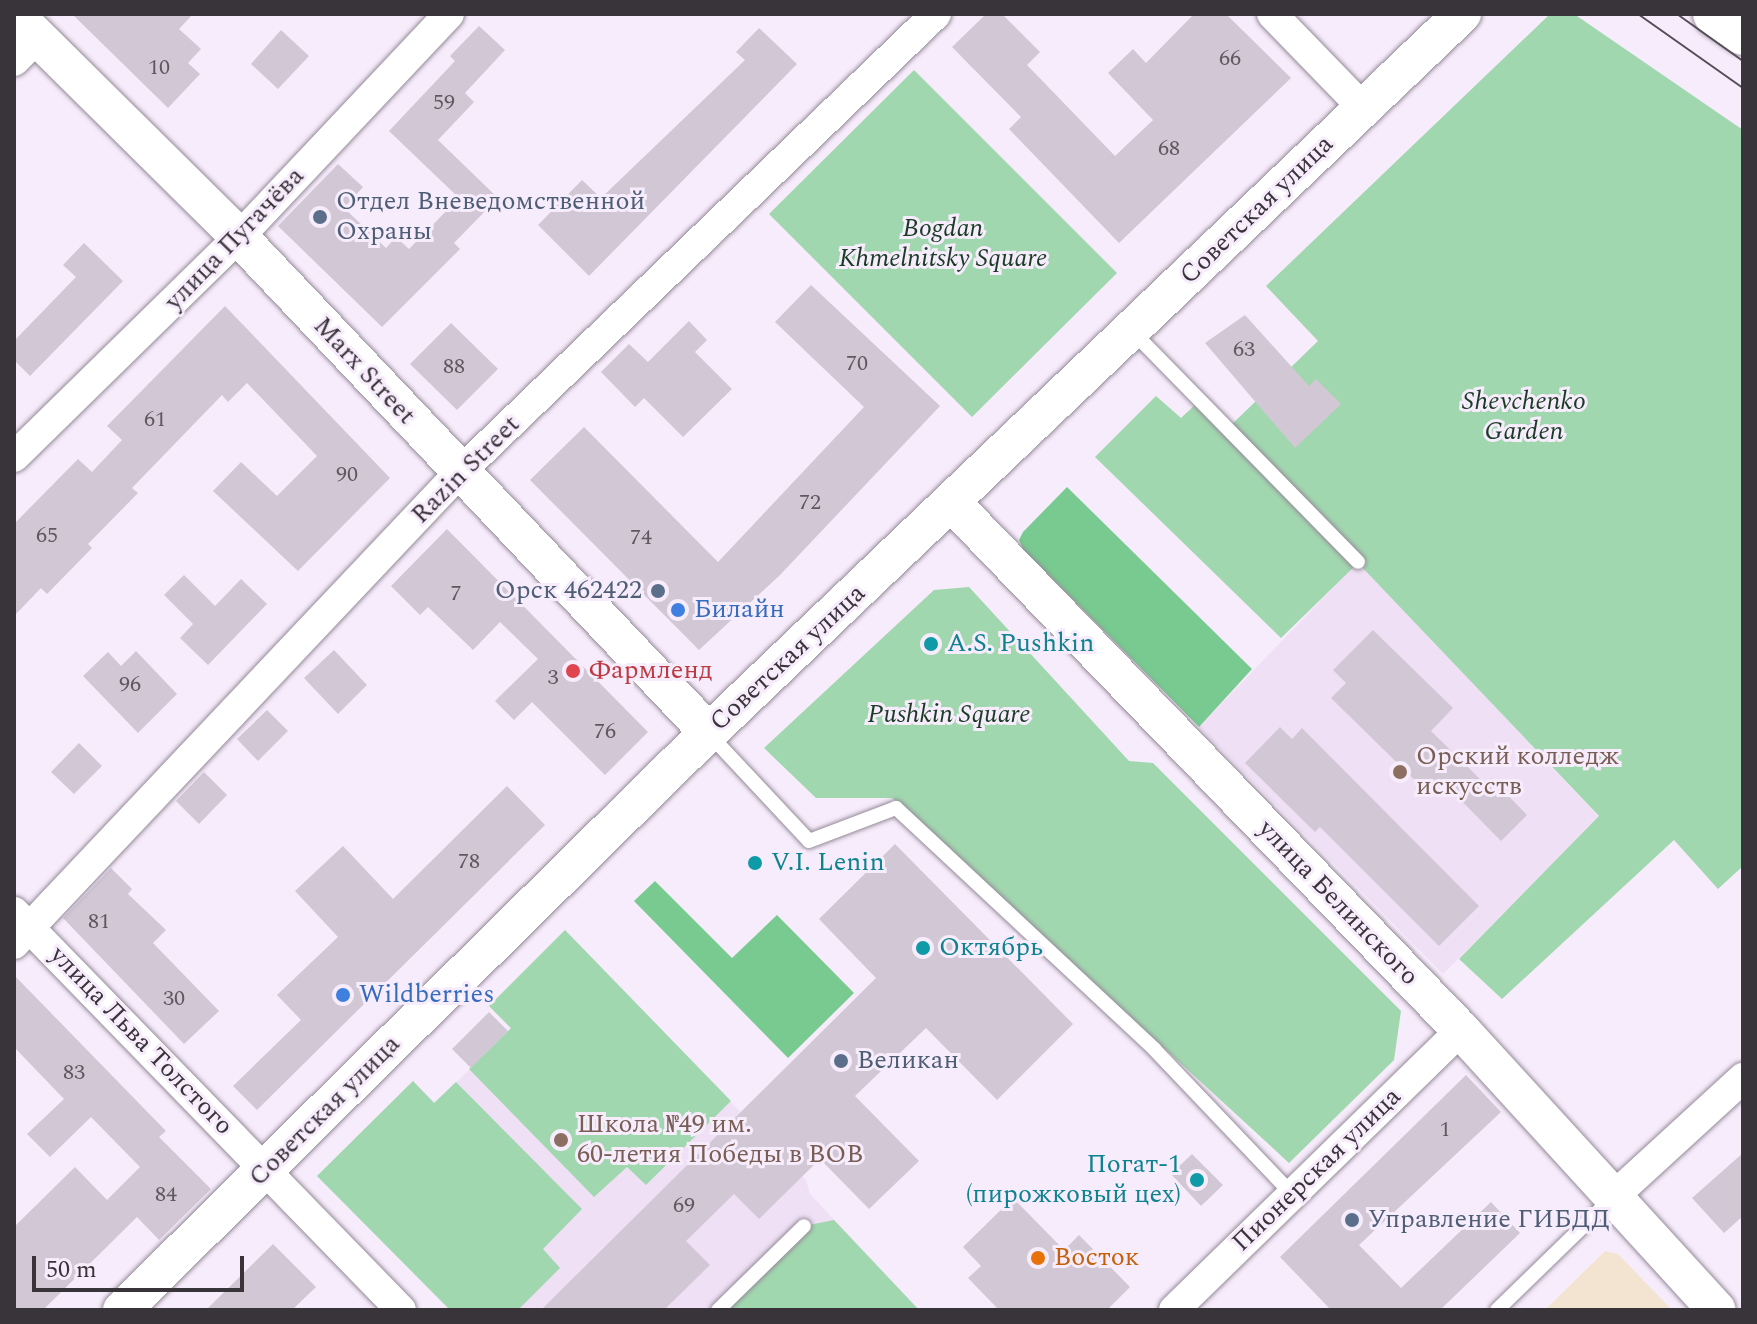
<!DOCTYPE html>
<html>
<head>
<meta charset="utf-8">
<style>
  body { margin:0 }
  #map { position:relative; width:1757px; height:1324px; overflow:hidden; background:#f7ecfb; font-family:Spectral,serif }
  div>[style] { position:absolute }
  .industrial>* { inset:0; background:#f3e4d1 }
  .built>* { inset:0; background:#efe0f5 }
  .green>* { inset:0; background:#a1d7af }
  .forest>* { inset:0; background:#78ca90 }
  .building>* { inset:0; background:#d2c7d5 }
  .roads { filter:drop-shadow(0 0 2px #948a98) drop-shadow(0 0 2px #948a98) }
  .service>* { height:14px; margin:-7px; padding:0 7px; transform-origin:7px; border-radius:7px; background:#fff }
  .minor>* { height:30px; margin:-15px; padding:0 15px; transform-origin:15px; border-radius:15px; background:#fff }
  .tertiary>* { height:38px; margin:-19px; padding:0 19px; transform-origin:19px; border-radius:19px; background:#fff }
  .primary>* { height:44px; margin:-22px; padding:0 22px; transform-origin:22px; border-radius:22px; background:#fff }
  .tram>* { height:2px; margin:-1px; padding:0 1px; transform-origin:1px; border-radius:1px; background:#534e56 }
  .dots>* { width:22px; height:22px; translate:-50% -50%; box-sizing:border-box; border:4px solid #f7ecfb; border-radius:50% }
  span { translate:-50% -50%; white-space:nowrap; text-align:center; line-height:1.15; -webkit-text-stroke:6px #f7ecfb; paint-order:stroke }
  .number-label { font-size:22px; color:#5e5961 }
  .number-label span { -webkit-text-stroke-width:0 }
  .service-label { font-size:26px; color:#4e5e75 }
  .left { translate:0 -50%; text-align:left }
  .right { translate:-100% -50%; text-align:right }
  .street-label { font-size:26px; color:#38343a }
  .park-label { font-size:26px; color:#193c24; font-style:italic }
  .shop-label { font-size:26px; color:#366cbe }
  .culture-label { font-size:26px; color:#0d838f }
  .health-label { font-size:26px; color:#be3a42 }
  .education-label { font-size:26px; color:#785e54 }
  .food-label { font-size:26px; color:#c56008 }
  .frame { position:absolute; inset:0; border:16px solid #38343a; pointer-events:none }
  .scale { position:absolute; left:32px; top:1256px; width:212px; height:36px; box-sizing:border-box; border:4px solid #38343a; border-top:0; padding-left:10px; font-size:24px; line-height:28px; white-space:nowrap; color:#38343a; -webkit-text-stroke:6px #f7ecfb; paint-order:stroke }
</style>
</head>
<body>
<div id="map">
  <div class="industrial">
    <div style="clip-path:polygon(1605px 1251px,1618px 1254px,1672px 1310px,1545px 1310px)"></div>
  </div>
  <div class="built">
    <div style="clip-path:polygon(1358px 562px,1599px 817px,1443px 974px,1199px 727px)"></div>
    <div style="clip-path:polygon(565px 930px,806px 1180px,810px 1194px,919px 1310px,450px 1310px,317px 1176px,413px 1081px,435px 1103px,511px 1029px,489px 1006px)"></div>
  </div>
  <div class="green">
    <div style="clip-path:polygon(1550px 14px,1574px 14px,1743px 130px,1743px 866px,1718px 889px,1674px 840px,1502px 999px,1459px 959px,1599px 816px,1358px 563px,1281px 638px,1095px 457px,1156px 396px,1181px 418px,1197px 403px,1227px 429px,1318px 341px,1266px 286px)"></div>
    <div style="clip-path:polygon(914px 70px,1117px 273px,972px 417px,769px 214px)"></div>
    <div style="clip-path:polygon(969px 587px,1129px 761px,1153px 763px,1401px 1011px,1394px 1060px,1289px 1163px,892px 798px,816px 798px,764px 748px,934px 590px)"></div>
    <div style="clip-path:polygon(565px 930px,731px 1101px,646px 1185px,627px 1167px,594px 1197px,469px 1069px,511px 1028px,489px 1006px)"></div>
    <div style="clip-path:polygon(413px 1081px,434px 1103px,456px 1082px,582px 1209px,543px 1249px,560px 1268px,518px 1310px,450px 1310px,317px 1176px)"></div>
    <div style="clip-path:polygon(834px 1220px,919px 1310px,718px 1310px,804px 1226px)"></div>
  </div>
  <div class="forest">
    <div style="clip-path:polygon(1067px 487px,1252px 669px,1199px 727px,1023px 549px,1019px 540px,1023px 532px)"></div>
    <div style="clip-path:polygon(655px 881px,732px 958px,777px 915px,854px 993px,788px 1058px,634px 901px)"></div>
  </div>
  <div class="building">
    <div style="clip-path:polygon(72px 14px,193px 14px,179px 29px,201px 49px,188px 63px,200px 74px,168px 108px)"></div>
    <div style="clip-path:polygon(986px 14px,1002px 14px,1040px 52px,1027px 65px,1115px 156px,1153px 120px,1108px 73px,1133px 49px,1146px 63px,1194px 14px,1226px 14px,1291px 78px,1119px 243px,1009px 129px,1021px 117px,952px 47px)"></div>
    <div style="clip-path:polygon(479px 26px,505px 50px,465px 93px,474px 102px,438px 140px,498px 198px,454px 243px,460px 249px,382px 327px,278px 226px,338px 164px,363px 187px,344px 208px,386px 248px,396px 237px,409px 249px,459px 198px,389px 131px,455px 61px,450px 56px)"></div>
    <div style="clip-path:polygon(759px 28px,797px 64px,589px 276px,538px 225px,582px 180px,601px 198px,745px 60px,736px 52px)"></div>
    <div style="clip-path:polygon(281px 30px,309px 56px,278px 89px,251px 64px)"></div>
    <div style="clip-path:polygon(84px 243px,123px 281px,30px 376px,14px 360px,14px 341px,76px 277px,63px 265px)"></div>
    <div style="clip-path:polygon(811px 285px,940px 406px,780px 575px,699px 650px,530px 480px,584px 427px,718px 562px,864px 407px,775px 322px)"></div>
    <div style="clip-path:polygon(225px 306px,390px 478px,298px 571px,213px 491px,241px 462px,277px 496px,317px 456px,247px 383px,228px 402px,222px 395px,132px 488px,138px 493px,88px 544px,92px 548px,47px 594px,41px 588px,14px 616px,14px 524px,78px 459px,92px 472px,122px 440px,107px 426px)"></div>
    <div style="clip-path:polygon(1245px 315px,1309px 386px,1316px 379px,1341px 404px,1295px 448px,1205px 343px)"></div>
    <div style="clip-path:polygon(689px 321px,707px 340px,695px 352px,732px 389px,683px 437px,644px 398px,635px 407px,601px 372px,629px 344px,648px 362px)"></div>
    <div style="clip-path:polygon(451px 323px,498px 369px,457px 410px,410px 364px)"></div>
    <div style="clip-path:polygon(447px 529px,648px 732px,605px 775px,532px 702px,514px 720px,495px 701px,538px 659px,500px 622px,473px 650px,428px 607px,420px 615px,391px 586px)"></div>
    <div style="clip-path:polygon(184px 575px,215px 606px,241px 579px,267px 604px,208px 665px,180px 638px,193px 624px,164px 595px)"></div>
    <div style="clip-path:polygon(1373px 630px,1453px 708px,1431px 731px,1485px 784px,1491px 778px,1527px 815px,1501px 841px,1443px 782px,1430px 795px,1331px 698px,1346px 683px,1333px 670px)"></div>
    <div style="clip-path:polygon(334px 650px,367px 685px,338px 714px,304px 678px)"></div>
    <div style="clip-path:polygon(136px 651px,177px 694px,138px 733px,83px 676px,108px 652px,121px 666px)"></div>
    <div style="clip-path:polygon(267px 710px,288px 731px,258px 761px,237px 739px)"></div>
    <div style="clip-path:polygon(1280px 727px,1292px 739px,1302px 728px,1479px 906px,1439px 946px,1320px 827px,1315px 832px,1245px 763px)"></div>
    <div style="clip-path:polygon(79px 743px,102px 766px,74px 794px,51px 772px)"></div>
    <div style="clip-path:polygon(204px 772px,227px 795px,199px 824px,176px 801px)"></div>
    <div style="clip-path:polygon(507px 786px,545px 825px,257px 1110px,233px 1086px,301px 1020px,277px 995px,338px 937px,295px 891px,343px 846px,393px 899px)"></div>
    <div style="clip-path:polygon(895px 844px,1073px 1024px,997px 1100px,926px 1028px,855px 1096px,919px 1161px,869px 1209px,820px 1159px,759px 1219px,734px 1194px,686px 1241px,710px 1265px,664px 1310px,541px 1310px,876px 978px,819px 919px)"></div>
    <div style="clip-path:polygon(111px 868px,132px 889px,128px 894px,166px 930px,153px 943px,219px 1011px,184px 1044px,63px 918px)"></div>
    <div style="clip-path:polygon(14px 975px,166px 1131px,159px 1137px,211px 1189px,159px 1240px,137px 1217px,43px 1310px,14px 1310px,14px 1227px,75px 1167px,107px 1200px,140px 1167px,91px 1117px,50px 1157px,27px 1134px,64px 1099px,14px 1047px)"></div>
    <div style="clip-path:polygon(489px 1012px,508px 1031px,471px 1068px,452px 1049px)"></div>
    <div style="clip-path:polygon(1466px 1075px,1501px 1112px,1359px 1245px,1401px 1288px,1491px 1202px,1520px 1233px,1440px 1310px,1331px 1310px,1280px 1257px)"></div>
    <div style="clip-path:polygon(1743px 1153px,1743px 1216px,1724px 1233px,1692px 1198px)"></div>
    <div style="clip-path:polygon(1192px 1154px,1223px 1185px,1201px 1206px,1171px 1174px)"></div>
    <div style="clip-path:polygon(1013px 1198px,1064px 1250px,1079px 1235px,1130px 1287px,1107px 1310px,999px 1310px,968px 1278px,981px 1266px,963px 1247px)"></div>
    <div style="clip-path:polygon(273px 1244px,316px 1287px,292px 1310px,206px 1310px)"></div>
  </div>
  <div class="roads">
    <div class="service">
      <div style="left:1132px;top:331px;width:323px;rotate:45.6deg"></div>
      <div style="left:709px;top:734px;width:146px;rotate:46.9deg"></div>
      <div style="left:809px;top:841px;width:93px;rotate:-20.8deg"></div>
      <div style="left:896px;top:808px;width:353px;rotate:43deg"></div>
      <div style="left:1154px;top:1049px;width:200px;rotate:46.4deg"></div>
      <div style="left:718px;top:1310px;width:120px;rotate:-44.3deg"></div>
      <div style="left:1497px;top:1310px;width:161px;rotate:-44.2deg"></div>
    </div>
    <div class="minor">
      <div style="left:1272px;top:14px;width:131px;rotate:45.9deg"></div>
      <div style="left:14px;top:61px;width:34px;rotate:-45deg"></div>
      <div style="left:14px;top:457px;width:315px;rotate:-44.4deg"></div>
      <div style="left:239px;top:237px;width:306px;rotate:-46.7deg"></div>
      <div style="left:14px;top:912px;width:555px;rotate:45.8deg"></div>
      <div style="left:14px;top:944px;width:648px;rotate:-46.63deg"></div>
      <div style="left:459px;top:473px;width:662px;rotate:-43.9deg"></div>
      <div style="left:1612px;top:1198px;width:178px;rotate:-42.5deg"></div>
      <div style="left:1174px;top:1310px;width:401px;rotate:-44.3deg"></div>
    </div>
    <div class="tertiary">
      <div style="left:14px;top:14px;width:317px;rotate:44.7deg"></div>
      <div style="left:239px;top:237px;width:683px;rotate:46.54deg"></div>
      <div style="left:952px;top:503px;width:733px;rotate:46deg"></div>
      <div style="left:1461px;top:1030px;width:379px;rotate:47.6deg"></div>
      <div style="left:122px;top:1310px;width:786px;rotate:-44.59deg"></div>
      <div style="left:682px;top:758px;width:1078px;rotate:-43.65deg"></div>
    </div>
    <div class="primary">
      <div style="left:1715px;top:14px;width:34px;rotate:34deg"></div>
    </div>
  </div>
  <div class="tram">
    <div style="left:1638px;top:14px;width:128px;rotate:35.2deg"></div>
    <div style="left:1677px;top:14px;width:81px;rotate:35.5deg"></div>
  </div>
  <div class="dots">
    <div style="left:320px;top:217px;background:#5c6f8a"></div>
    <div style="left:658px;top:591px;background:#5c6f8a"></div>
    <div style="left:678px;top:610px;background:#3f7fe0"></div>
    <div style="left:931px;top:644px;background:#0f9aa8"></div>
    <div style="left:573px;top:671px;background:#e0444e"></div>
    <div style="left:1400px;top:772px;background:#8d6e63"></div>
    <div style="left:755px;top:863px;background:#0f9aa8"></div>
    <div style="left:923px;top:948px;background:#0f9aa8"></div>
    <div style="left:343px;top:995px;background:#3f7fe0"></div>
    <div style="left:841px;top:1061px;background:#5c6f8a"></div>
    <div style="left:561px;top:1140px;background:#8d6e63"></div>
    <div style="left:1197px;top:1180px;background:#0f9aa8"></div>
    <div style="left:1352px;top:1220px;background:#5c6f8a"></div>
    <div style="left:1038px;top:1258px;background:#e8710a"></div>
  </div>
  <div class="number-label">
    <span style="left:1230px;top:59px">66</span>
    <span style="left:159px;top:68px">10</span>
    <span style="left:444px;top:103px">59</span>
    <span style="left:1169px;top:149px">68</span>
    <span style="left:1244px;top:350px">63</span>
    <span style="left:857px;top:364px">70</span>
    <span style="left:454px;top:367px">88</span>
    <span style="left:155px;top:420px">61</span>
    <span style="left:347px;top:475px">90</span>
    <span style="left:810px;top:503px">72</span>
    <span style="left:47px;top:536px">65</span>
    <span style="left:641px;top:538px">74</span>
    <span style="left:456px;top:594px">7</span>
    <span style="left:553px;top:678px">3</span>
    <span style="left:130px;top:685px">96</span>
    <span style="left:605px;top:732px">76</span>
    <span style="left:469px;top:862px">78</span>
    <span style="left:99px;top:922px">81</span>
    <span style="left:174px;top:999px">30</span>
    <span style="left:74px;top:1073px">83</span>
    <span style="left:1445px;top:1130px">1</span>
    <span style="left:166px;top:1195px">84</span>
    <span style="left:684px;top:1206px">69</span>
  </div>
  <div class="service-label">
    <span class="left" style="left:336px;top:217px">Отдел Вневедомственной<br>Охраны</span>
    <span class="right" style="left:642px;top:591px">Орск 462422</span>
    <span class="left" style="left:857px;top:1061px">Великан</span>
    <span class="left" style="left:1368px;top:1220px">Управление ГИБДД</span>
  </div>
  <div class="street-label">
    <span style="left:1257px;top:210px;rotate:-44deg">Советская улица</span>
    <span style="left:235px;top:239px;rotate:-46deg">улица Пугачёва</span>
    <span style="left:364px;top:371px;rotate:47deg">Marx Street</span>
    <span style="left:466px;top:470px;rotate:-45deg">Razin Street</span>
    <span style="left:788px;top:658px;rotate:-43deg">Советская улица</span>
    <span style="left:1338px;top:903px;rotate:46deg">улица Белинского</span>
    <span style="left:141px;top:1041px;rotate:46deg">улица Льва Толстого</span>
    <span style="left:325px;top:1111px;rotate:-45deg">Советская улица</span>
    <span style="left:1317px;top:1170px;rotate:-44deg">Пионерская улица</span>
  </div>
  <div class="park-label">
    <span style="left:943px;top:244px">Bogdan<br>Khmelnitsky Square</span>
    <span style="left:1524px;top:417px">Shevchenko<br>Garden</span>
    <span style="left:949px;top:715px">Pushkin Square</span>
  </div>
  <div class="shop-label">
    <span class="left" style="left:694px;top:610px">Билайн</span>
    <span class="left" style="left:359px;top:995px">Wildberries</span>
  </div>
  <div class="culture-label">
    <span class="left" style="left:947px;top:644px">A.S. Pushkin</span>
    <span class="left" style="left:771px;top:863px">V.I. Lenin</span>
    <span class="left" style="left:939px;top:948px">Октябрь</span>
    <span class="right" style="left:1181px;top:1180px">Погат-1<br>(пирожковый цех)</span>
  </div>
  <div class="health-label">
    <span class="left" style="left:589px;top:671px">Фармленд</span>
  </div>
  <div class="education-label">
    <span class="left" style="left:1416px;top:772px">Орский колледж<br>искусств</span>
    <span class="left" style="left:577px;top:1140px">Школа №49 им.<br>60-летия Победы в ВОВ</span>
  </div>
  <div class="food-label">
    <span class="left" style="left:1054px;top:1258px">Восток</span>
  </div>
  <div class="frame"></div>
  <div class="scale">50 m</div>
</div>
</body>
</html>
